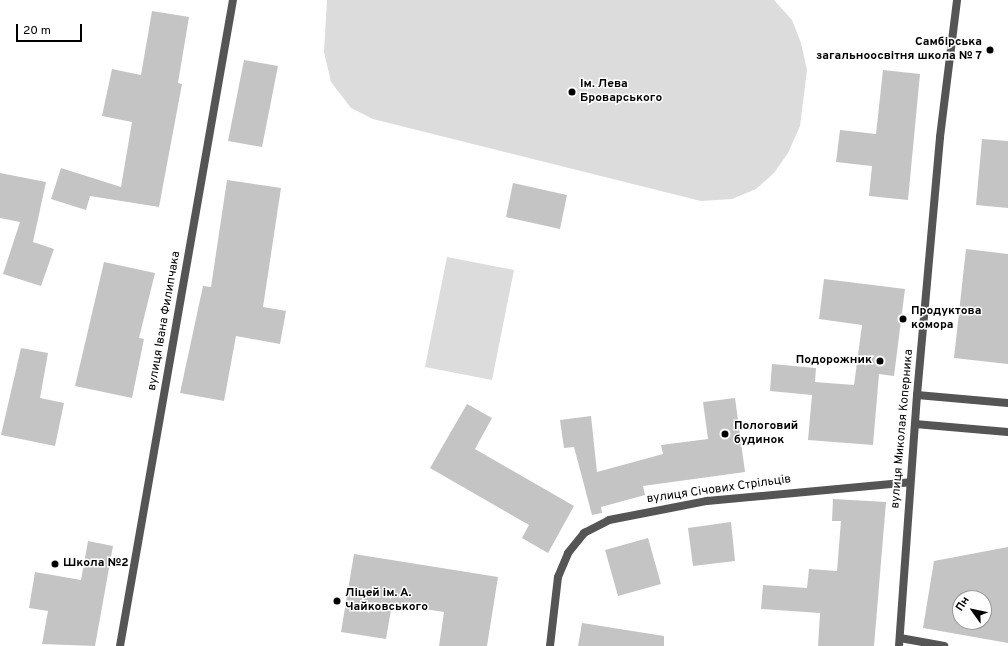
<!DOCTYPE html>
<html>
<head>
<meta charset="utf-8">
<style>
  body { margin:0 }
  #map { position:relative; width:1008px; height:646px; overflow:hidden; background:#fff; font-family:Overpass,sans-serif }
  div>[style] { position:absolute }
  .green>* { inset:0; background:#dcdcdc }
  .building>* { inset:0; background:#c4c4c4 }
  .street>* { height:8px; margin:-4px; padding:0 4px; transform-origin:4px; border-radius:4px; background:#555 }
  .dots>* { width:11px; height:11px; translate:-50% -50%; box-sizing:border-box; border:2px solid #fff; border-radius:50% }
  span { translate:-50% -50%; white-space:nowrap; text-align:center; line-height:1.15; -webkit-text-stroke:3px #fff; paint-order:stroke }
  .poi-label { font-size:12px; color:#000; font-weight:700 }
  .right { translate:-100% -50%; text-align:right }
  .left { translate:0 -50%; text-align:left }
  .street-label { font-size:12px; color:#000 }
  .north { position:absolute; left:952px; top:590px; width:40px; height:40px; box-sizing:border-box; background:#fff; border:1px solid #999; border-radius:50%; rotate:303deg; font-size:11px; font-weight:700; line-height:16px; text-align:center; color:#000 }
  .north::after { content:''; display:block; margin:auto; width:14px; height:18px; background:#000; clip-path:polygon(50% 0,100% 100%,50% 72%,0 100%) }
  .scale { position:absolute; left:16px; top:24px; width:66px; height:18px; box-sizing:border-box; border:2px solid #000; border-top:0; padding-left:5px; font-size:12px; line-height:14px; white-space:nowrap; color:#000; -webkit-text-stroke:3px #fff; paint-order:stroke }
</style>
</head>
<body>
<div id="map">
  <div class="green">
    <div style="clip-path:polygon(327px 0,774px 0,792px 20px,801px 43px,807px 70px,800px 126px,788px 153px,774px 173px,756px 189px,732px 199px,701px 201px,373px 119px,351px 108px,331px 82px,324px 52px)"></div>
    <div style="clip-path:polygon(447px 257px,514px 270px,492px 380px,425px 367px)"></div>
  </div>
  <div class="building">
    <div style="clip-path:polygon(152px 11px,189px 17px,178px 83px,182px 84px,159px 207px,90px 196px,86px 210px,51px 199px,61px 168px,121px 187px,132px 122px,102px 116px,112px 69px,141px 75px)"></div>
    <div style="clip-path:polygon(244px 60px,278px 66px,262px 147px,228px 141px)"></div>
    <div style="clip-path:polygon(883px 70px,920px 74px,908px 200px,869px 196px,872px 166px,836px 162px,840px 130px,876px 134px)"></div>
    <div style="clip-path:polygon(982px 139px,1008px 141px,1008px 208px,976px 205px)"></div>
    <div style="clip-path:polygon(0 173px,46px 182px,33px 242px,54px 249px,41px 286px,3px 274px,20px 222px,0 218px)"></div>
    <div style="clip-path:polygon(227px 180px,281px 188px,263px 307px,286px 311px,280px 344px,236px 336px,224px 401px,180px 393px,203px 286px,211px 287px)"></div>
    <div style="clip-path:polygon(513px 183px,567px 195px,560px 229px,506px 217px)"></div>
    <div style="clip-path:polygon(966px 249px,1008px 254px,1008px 364px,954px 358px)"></div>
    <div style="clip-path:polygon(104px 262px,155px 273px,139px 338px,144px 339px,132px 398px,75px 386px)"></div>
    <div style="clip-path:polygon(824px 279px,905px 289px,894px 376px,879px 374px,873px 445px,808px 440px,812px 395px,770px 391px,772px 364px,816px 368px,815px 382px,854px 385px,862px 325px,819px 319px)"></div>
    <div style="clip-path:polygon(21px 348px,48px 353px,40px 398px,64px 403px,55px 446px,1px 435px)"></div>
    <div style="clip-path:polygon(735px 398px,745px 472px,643px 486px,645px 495px,601px 507px,602px 513px,592px 515px,574px 447px,564px 448px,560px 420px,591px 416px,597px 472px,663px 454px,661px 445px,708px 439px,703px 402px)"></div>
    <div style="clip-path:polygon(467px 404px,492px 418px,475px 449px,574px 506px,548px 553px,522px 538px,529px 525px,430px 468px)"></div>
    <div style="clip-path:polygon(833px 499px,886px 502px,874px 646px,818px 646px,820px 613px,761px 609px,763px 585px,807px 588px,809px 569px,837px 571px,841px 521px,832px 521px)"></div>
    <div style="clip-path:polygon(731px 522px,735px 561px,693px 566px,688px 528px)"></div>
    <div style="clip-path:polygon(648px 538px,661px 584px,618px 596px,605px 550px)"></div>
    <div style="clip-path:polygon(88px 541px,113px 546px,95px 646px,42px 644px,48px 611px,29px 608px,35px 572px,81px 580px)"></div>
    <div style="clip-path:polygon(evenodd,1008px 547px,1008px 643px,923px 628px,934px 561px,1008px 547px,960px 598px,984px 598px,984px 622px,960px 622px,960px 598px)"></div>
    <div style="clip-path:polygon(354px 554px,498px 577px,487px 646px,439px 646px,444px 612px,392px 604px,386px 639px,341px 632px)"></div>
    <div style="clip-path:polygon(582px 623px,664px 636px,664px 646px,578px 646px)"></div>
  </div>
  <div class="street">
    <div style="left:917px;top:395px;width:91px;rotate:5deg"></div>
    <div style="left:915px;top:424px;width:93px;rotate:4.9deg"></div>
    <div style="left:900px;top:638px;width:45px;rotate:10.3deg"></div>
    <div style="left:120px;top:646px;width:656px;rotate:-80.08deg"></div>
    <div style="left:550px;top:646px;width:69px;rotate:-83.4deg"></div>
    <div style="left:558px;top:577px;width:26px;rotate:-67deg"></div>
    <div style="left:568px;top:553px;width:26px;rotate:-51deg"></div>
    <div style="left:584px;top:533px;width:28px;rotate:-27deg"></div>
    <div style="left:609px;top:520px;width:100px;rotate:-11deg"></div>
    <div style="left:707px;top:501px;width:204px;rotate:-5.3deg"></div>
    <div style="left:899px;top:646px;width:252px;rotate:-85.9deg"></div>
    <div style="left:917px;top:395px;width:259px;rotate:-84.9deg"></div>
    <div style="left:940px;top:137px;width:138px;rotate:-82.9deg"></div>
  </div>
  <div class="dots">
    <div style="left:990px;top:50px;background:#000"></div>
    <div style="left:572px;top:92px;background:#000"></div>
    <div style="left:903px;top:319px;background:#000"></div>
    <div style="left:880px;top:361px;background:#000"></div>
    <div style="left:725px;top:434px;background:#000"></div>
    <div style="left:55px;top:564px;background:#000"></div>
    <div style="left:337px;top:601px;background:#000"></div>
  </div>
  <div class="poi-label">
    <span class="right" style="left:982px;top:50px">Самбірська<br>загальноосвітня школа № 7</span>
    <span class="left" style="left:580px;top:92px">Ім. Лева<br>Броварського</span>
    <span class="left" style="left:911px;top:319px">Продуктова<br>комора</span>
    <span class="right" style="left:872px;top:361px">Подорожник</span>
    <span class="left" style="left:734px;top:434px">Пологовий<br>будинок</span>
    <span class="left" style="left:63px;top:564px">Школа №2</span>
    <span class="left" style="left:345px;top:601px">Ліцей ім. А.<br>Чайковського</span>
  </div>
  <div class="street-label">
    <span style="left:165px;top:321px;rotate:-80deg">вулиця Івана Филипчака</span>
    <span style="left:903px;top:429px;rotate:-85deg">вулиця Миколая Коперника</span>
    <span style="left:719px;top:490px;rotate:-8deg">вулиця Січових Стрільців</span>
  </div>
  <div class="north">Пн</div>
  <div class="scale">20 m</div>
</div>
</body>
</html>
